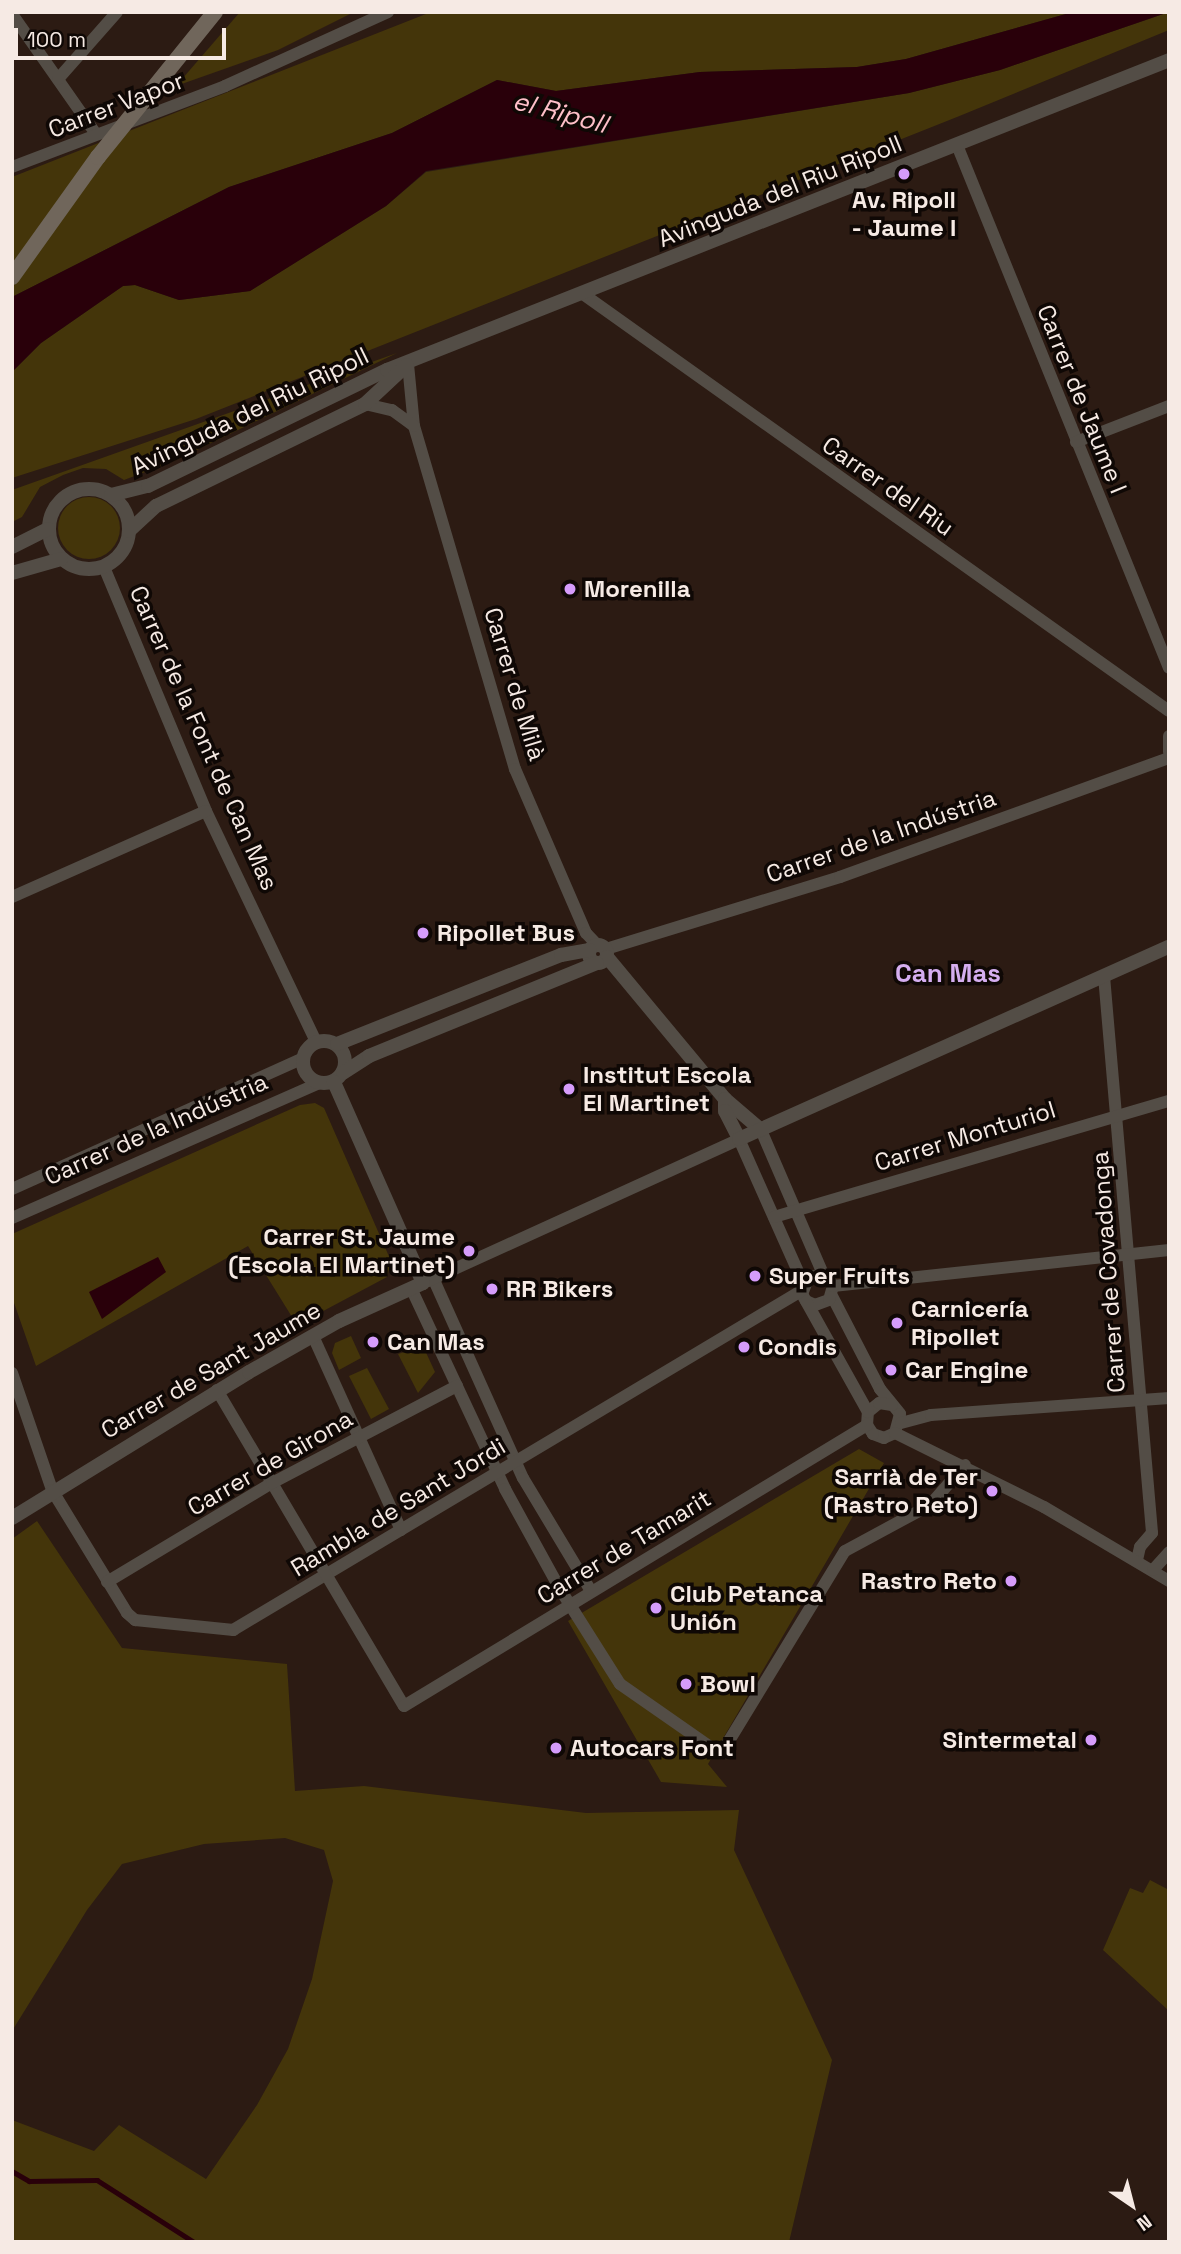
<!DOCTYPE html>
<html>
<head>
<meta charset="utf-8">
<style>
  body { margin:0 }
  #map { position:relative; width:1181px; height:2254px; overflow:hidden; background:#2c1b13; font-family:"Space Grotesk",sans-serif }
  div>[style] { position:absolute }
  .green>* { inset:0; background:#44350a }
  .round { border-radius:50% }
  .water>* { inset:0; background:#29000a }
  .stream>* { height:4.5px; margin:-2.25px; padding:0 2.25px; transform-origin:2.25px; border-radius:2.25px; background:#29000a }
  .minor>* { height:12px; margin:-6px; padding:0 6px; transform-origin:6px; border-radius:6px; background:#534d46 }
  .tertiary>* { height:14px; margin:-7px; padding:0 7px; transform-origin:7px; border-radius:7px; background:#534d46 }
  .tertiary>.ring { margin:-7px; padding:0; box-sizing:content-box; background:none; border:14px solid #534d46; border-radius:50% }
  .secondary>* { height:16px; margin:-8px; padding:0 8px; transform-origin:8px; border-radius:8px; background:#70665b }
  .dots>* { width:19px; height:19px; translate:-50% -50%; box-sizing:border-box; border:4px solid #0f0805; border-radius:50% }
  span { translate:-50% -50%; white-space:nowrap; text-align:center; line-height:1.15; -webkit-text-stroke:7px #0f0805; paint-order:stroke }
  .street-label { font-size:24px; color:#f6eae4 }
  .poi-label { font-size:24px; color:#f6eae4; font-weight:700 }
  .left { translate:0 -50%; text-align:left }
  .right { translate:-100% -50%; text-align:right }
  .water-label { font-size:26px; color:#febfc8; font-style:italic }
  .neighbourhood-label { font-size:26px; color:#d5aef0; font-weight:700 }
  .frame { position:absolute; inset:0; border:14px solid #f6eae4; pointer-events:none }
  .north { position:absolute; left:1097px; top:2170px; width:70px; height:70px; -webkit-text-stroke:5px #0f0805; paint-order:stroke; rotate:145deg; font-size:19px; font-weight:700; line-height:28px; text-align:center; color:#f6eae4 }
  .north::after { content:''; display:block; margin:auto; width:24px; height:32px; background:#f6eae4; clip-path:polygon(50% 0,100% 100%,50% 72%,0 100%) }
  .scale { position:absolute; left:14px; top:28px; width:212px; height:32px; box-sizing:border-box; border:4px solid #f6eae4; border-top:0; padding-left:9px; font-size:21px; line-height:24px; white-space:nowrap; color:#f6eae4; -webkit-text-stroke:5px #0f0805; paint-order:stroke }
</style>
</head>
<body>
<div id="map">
  <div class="green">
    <div style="clip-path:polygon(240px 12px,354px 12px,278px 50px,176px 86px)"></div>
    <div style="clip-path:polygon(431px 12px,1073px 12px,906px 59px,857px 67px,700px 72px,556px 91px,497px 80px,392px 133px,229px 187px,12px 297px,12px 177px)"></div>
    <div style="clip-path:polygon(1169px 12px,1169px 30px,957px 117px,196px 419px,12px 478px,12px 372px,41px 343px,123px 286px,135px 285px,179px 300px,250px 291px,386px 206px,426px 172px,909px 93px,1000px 70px)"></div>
    <div style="clip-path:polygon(397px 353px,174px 461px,124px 480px,106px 469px,83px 468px,63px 475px,40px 487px,22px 517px,12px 522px,12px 490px)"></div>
    <div class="round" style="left:58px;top:497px;width:62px;height:62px"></div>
    <div style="clip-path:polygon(315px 1103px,324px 1108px,391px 1261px,387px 1277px,297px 1325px,248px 1246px,36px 1366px,12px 1297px,12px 1234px,300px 1105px)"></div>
    <div style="clip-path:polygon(351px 1336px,361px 1358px,339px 1370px,332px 1353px,335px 1343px)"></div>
    <div style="clip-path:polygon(423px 1346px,435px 1372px,418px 1393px,398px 1354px)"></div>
    <div style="clip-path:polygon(367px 1368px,389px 1409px,371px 1419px,349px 1376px)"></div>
    <div style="clip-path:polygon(859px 1449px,884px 1463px,708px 1764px,727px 1787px,661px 1782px,568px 1621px)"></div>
    <div style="clip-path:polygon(37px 1521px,122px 1648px,287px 1664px,295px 1791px,364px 1786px,586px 1813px,739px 1810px,734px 1850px,832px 2060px,789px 2242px,12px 2242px,12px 2120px,94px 2151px,119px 2125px,206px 2179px,257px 2105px,288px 2049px,312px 1979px,333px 1881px,324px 1850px,285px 1838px,204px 1844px,122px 1864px,87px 1910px,12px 2031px,12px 1539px)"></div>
    <div style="clip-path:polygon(1150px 1880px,1169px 1890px,1169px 2011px,1103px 1950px,1130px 1888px,1143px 1893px)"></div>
  </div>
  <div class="water">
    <div style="clip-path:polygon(1073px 12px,1169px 12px,1000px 70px,909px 93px,426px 171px,386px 206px,250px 291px,179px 300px,135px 285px,123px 286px,41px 343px,12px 372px,12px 297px,229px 187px,392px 133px,497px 80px,556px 91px,700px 72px,857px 67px,906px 59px)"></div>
    <div style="clip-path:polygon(158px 1257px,166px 1272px,102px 1319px,89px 1292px)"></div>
  </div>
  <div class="stream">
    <div style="left:12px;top:2171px;width:20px;rotate:30deg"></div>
    <div style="left:29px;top:2181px;width:68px;rotate:-0.8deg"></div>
    <div style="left:97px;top:2180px;width:115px;rotate:32.6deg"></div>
  </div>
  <div class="minor">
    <div style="left:12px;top:14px;width:146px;rotate:55deg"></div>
    <div style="left:58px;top:79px;width:89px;rotate:-48.6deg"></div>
    <div style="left:957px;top:145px;width:564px;rotate:67.93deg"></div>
    <div style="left:12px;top:167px;width:228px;rotate:-20.8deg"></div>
    <div style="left:225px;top:86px;width:179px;rotate:-24.4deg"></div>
    <div style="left:583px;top:294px;width:719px;rotate:35.44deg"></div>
    <div style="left:408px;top:364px;width:62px;rotate:84.5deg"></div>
    <div style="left:414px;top:426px;width:358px;rotate:73.6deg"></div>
    <div style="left:515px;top:769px;width:179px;rotate:66.6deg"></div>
    <div style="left:586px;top:933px;width:16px;rotate:47deg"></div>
    <div style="left:365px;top:404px;width:28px;rotate:13deg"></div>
    <div style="left:392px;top:410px;width:27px;rotate:36deg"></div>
    <div style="left:1076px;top:442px;width:100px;rotate:-21.2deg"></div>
    <div style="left:104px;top:567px;width:264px;rotate:67.3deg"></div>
    <div style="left:206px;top:811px;width:256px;rotate:64.5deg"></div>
    <div style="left:1169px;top:736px;width:16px;rotate:90deg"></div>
    <div style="left:12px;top:897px;width:212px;rotate:-23.9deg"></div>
    <div style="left:606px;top:949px;width:245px;rotate:-17.1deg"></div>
    <div style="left:840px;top:877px;width:350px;rotate:-19.9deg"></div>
    <div style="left:1104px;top:976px;width:559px;rotate:85.07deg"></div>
    <div style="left:1152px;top:1533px;width:18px;rotate:131deg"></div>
    <div style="left:1140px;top:1547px;width:13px;rotate:103deg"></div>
    <div style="left:761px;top:1130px;width:157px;rotate:66.7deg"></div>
    <div style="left:739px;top:1139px;width:158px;rotate:66deg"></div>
    <div style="left:12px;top:1189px;width:319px;rotate:-24.2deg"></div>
    <div style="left:774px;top:1217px;width:412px;rotate:-16.4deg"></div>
    <div style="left:12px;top:1218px;width:335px;rotate:-23.7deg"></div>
    <div style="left:433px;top:1278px;width:219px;rotate:65.8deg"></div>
    <div style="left:523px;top:1478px;width:132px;rotate:59deg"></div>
    <div style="left:428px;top:1281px;width:342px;rotate:-24.5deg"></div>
    <div style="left:833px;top:1286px;width:338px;rotate:-6.1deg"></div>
    <div style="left:411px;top:1288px;width:222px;rotate:64.9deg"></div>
    <div style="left:505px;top:1489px;width:114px;rotate:61.2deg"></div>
    <div style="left:560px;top:1589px;width:112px;rotate:57.7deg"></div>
    <div style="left:620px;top:1684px;width:117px;rotate:34.9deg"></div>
    <div style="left:716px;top:1751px;width:8px;rotate:-14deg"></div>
    <div style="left:724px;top:1749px;width:232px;rotate:-58.6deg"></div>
    <div style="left:845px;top:1551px;width:97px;rotate:-28.4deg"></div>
    <div style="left:930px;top:1505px;width:53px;rotate:-48.8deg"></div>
    <div style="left:832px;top:1296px;width:105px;rotate:62.7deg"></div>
    <div style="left:880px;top:1389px;width:32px;rotate:51deg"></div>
    <div style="left:900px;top:1414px;width:20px;rotate:105deg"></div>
    <div style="left:895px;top:1433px;width:12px;rotate:156deg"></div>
    <div style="left:884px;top:1438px;width:12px;rotate:-160deg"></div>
    <div style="left:873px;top:1434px;width:11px;rotate:-124deg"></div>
    <div style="left:867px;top:1425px;width:13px;rotate:-86deg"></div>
    <div style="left:868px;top:1412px;width:14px;rotate:-39deg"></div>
    <div style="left:879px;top:1403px;width:13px;rotate:9deg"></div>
    <div style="left:806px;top:1301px;width:10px;rotate:24deg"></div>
    <div style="left:815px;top:1305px;width:15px;rotate:-20deg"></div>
    <div style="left:829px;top:1300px;width:15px;rotate:-74deg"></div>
    <div style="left:833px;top:1286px;width:10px;rotate:-119deg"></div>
    <div style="left:828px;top:1277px;width:19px;rotate:-177deg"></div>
    <div style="left:809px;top:1276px;width:19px;rotate:111deg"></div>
    <div style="left:802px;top:1294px;width:135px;rotate:60.8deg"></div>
    <div style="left:313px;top:1336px;width:213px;rotate:65.6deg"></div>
    <div style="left:12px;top:1373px;width:124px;rotate:71.1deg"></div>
    <div style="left:52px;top:1490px;width:144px;rotate:58.6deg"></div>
    <div style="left:127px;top:1613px;width:11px;rotate:41deg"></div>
    <div style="left:135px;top:1620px;width:99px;rotate:5.8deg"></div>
    <div style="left:233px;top:1630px;width:661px;rotate:-30.83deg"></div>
    <div style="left:217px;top:1390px;width:367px;rotate:59.4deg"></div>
    <div style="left:404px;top:1706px;width:542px;rotate:-31.25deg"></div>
    <div style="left:901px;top:1423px;width:31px;rotate:-15deg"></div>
    <div style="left:931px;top:1415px;width:239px;rotate:-4.1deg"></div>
    <div style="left:895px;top:1433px;width:166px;rotate:26.4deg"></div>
    <div style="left:1044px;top:1507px;width:145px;rotate:30.6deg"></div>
    <div style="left:1153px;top:1570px;width:24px;rotate:-48deg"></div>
    <div style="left:107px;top:1582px;width:192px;rotate:-31deg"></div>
    <div style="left:272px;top:1483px;width:209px;rotate:-27.7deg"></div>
  </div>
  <div class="tertiary">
    <div class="ring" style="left:49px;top:489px;width:66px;height:66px"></div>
    <div style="left:111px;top:495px;width:38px;rotate:-14deg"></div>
    <div style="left:148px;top:486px;width:266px;rotate:-25.9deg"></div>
    <div style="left:387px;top:370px;width:841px;rotate:-21.62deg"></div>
    <div style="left:129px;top:531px;width:37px;rotate:-43deg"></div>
    <div style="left:156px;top:506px;width:233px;rotate:-26deg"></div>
    <div style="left:365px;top:404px;width:57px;rotate:-42.9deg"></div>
    <div style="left:12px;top:547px;width:40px;rotate:-26.6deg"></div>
    <div style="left:12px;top:573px;width:51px;rotate:-15.9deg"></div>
    <div class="ring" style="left:589px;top:945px;width:4px;height:4px"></div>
    <div style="left:607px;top:957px;width:185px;rotate:50.3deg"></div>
    <div style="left:725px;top:1099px;width:48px;rotate:40.7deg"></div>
    <div class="ring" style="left:303px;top:1041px;width:28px;height:28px"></div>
    <div style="left:337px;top:1044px;width:241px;rotate:-21.7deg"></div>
    <div style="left:561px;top:955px;width:29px;rotate:-10deg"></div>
    <div style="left:343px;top:1073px;width:31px;rotate:-33deg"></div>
    <div style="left:369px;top:1056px;width:246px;rotate:-22.2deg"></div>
    <div style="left:725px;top:1099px;width:12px;rotate:90deg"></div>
    <div style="left:725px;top:1111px;width:31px;rotate:63deg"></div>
    <div style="left:739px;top:1139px;width:471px;rotate:-24.1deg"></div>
    <div style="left:12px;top:1518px;width:278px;rotate:-31.6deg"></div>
    <div style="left:249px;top:1372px;width:103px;rotate:-29.5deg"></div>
    <div style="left:339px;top:1321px;width:92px;rotate:-24.3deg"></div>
    <div style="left:423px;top:1283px;width:220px;rotate:-113.9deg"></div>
  </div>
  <div class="secondary">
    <div style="left:12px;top:277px;width:148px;rotate:-54.4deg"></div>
    <div style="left:98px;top:157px;width:186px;rotate:-51.1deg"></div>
  </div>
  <div class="dots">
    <div style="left:904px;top:174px;background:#d59cfb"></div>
    <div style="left:570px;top:589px;background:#d59cfb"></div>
    <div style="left:423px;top:933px;background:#d59cfb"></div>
    <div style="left:569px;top:1089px;background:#d59cfb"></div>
    <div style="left:469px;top:1251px;background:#d59cfb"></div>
    <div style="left:755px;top:1276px;background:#d59cfb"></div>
    <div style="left:492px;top:1289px;background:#d59cfb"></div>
    <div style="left:897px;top:1323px;background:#d59cfb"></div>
    <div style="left:373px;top:1342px;background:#d59cfb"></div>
    <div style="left:744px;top:1347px;background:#d59cfb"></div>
    <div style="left:891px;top:1370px;background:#d59cfb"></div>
    <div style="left:992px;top:1491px;background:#d59cfb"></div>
    <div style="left:1011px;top:1581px;background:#d59cfb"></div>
    <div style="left:656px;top:1608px;background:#d59cfb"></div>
    <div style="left:686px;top:1684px;background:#d59cfb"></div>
    <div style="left:1091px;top:1740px;background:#d59cfb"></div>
    <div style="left:556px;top:1748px;background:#d59cfb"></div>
  </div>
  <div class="street-label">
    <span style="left:116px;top:105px;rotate:-21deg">Carrer Vapor</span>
    <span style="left:780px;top:191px;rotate:-22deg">Avinguda del Riu Ripoll</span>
    <span style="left:1082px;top:399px;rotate:68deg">Carrer de Jaume I</span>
    <span style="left:250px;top:411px;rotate:-26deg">Avinguda del Riu Ripoll</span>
    <span style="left:888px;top:486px;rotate:35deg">Carrer del Riu</span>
    <span style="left:515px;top:684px;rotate:73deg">Carrer de Milà</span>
    <span style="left:204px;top:738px;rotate:66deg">Carrer de la Font de Can Mas</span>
    <span style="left:881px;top:836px;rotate:-19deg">Carrer de la Indústria</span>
    <span style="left:156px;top:1129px;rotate:-24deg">Carrer de la Indústria</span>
    <span style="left:965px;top:1136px;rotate:-17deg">Carrer Monturiol</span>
    <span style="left:1108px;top:1272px;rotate:-94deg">Carrer de Covadonga</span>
    <span style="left:211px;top:1370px;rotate:-30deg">Carrer de Sant Jaume</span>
    <span style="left:270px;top:1463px;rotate:-30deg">Carrer de Girona</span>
    <span style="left:398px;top:1507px;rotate:-31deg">Rambla de Sant Jordi</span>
    <span style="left:624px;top:1547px;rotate:-31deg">Carrer de Tamarit</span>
  </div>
  <div class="poi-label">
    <span style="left:904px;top:214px">Av. Ripoll<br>- Jaume I</span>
    <span class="left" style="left:584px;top:589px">Morenilla</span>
    <span class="left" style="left:437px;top:933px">Ripollet Bus</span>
    <span class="left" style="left:583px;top:1089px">Institut Escola<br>El Martinet</span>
    <span class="right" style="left:455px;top:1251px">Carrer St. Jaume<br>(Escola El Martinet)</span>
    <span class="left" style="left:769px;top:1276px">Super Fruits</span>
    <span class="left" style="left:506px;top:1289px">RR Bikers</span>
    <span class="left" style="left:911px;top:1323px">Carnicería<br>Ripollet</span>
    <span class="left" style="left:387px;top:1342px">Can Mas</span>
    <span class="left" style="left:758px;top:1347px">Condis</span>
    <span class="left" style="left:905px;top:1370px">Car Engine</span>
    <span class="right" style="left:978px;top:1491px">Sarrià de Ter<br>(Rastro Reto)</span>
    <span class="right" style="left:997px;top:1581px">Rastro Reto</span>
    <span class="left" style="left:670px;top:1608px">Club Petanca<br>Unión</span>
    <span class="left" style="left:700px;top:1684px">Bowl</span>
    <span class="right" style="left:1077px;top:1740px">Sintermetal</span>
    <span class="left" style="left:570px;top:1748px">Autocars Font</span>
  </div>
  <div class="water-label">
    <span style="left:560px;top:113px;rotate:15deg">el Ripoll</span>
  </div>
  <div class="neighbourhood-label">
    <span style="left:948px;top:974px">Can Mas</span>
  </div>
  <div class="frame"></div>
  <div class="north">N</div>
  <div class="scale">100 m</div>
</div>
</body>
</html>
